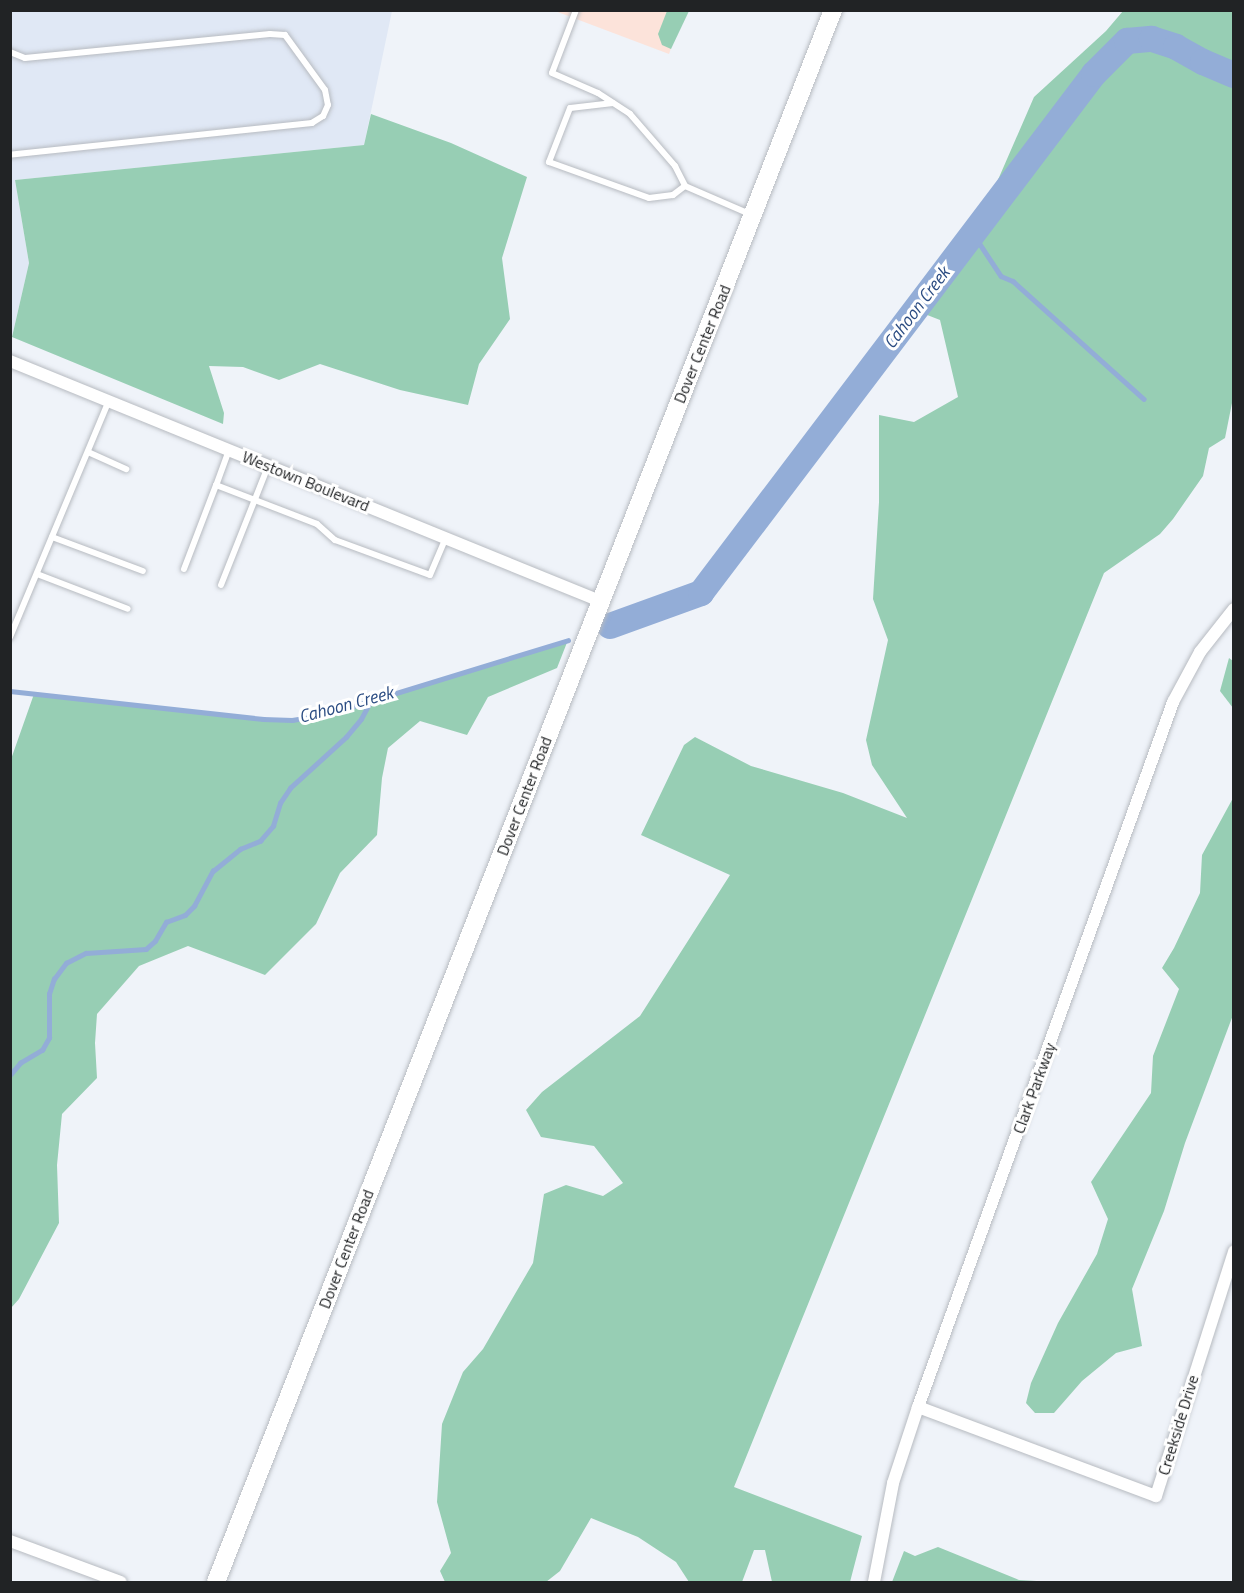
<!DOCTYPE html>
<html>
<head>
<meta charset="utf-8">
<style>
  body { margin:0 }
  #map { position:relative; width:1244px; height:1593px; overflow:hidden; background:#eff3f9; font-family:"Titillium Web",sans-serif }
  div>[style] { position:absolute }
  .commercial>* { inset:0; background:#fce3da }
  .built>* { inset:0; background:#e0e8f5 }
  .forest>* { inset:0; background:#97ceb4 }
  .stream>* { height:4.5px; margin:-2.25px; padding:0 2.25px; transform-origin:2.25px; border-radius:2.25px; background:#93add7 }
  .river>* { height:26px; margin:-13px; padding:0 13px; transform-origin:13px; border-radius:13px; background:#93add7 }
  .roads { filter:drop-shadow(0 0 2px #b7bbc1) drop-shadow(0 0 2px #b7bbc1) }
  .lane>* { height:6px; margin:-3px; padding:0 3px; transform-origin:3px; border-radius:3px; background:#fff }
  .street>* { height:12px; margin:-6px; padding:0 6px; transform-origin:6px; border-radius:6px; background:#fff }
  .secondary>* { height:18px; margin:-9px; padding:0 9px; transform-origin:9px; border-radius:9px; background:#fff }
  span { translate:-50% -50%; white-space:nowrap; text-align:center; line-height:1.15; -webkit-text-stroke:6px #fff; paint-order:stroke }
  .street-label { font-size:16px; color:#212325 }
  .water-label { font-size:18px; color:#2b4c82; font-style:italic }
  .frame { position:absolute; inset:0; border:12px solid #212325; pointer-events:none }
</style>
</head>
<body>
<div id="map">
  <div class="commercial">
    <div style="clip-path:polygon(555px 11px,684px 11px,669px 54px)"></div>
  </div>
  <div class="built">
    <div style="clip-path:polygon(10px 11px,392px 11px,364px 145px,15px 180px,29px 263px,12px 337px)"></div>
  </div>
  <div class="forest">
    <div style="clip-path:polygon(667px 11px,689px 11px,671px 49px,662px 45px,658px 34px)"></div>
    <div style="clip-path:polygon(1123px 11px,1233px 11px,1233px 398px,1225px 438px,1209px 448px,1203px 476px,1173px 519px,1160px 534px,1104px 573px,734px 1487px,862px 1536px,850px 1582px,772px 1582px,765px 1550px,754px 1550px,742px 1582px,689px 1582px,676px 1562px,638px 1537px,591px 1518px,560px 1571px,546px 1582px,445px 1582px,440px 1571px,451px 1553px,437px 1502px,442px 1424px,463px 1372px,483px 1349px,533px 1263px,544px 1194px,566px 1185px,603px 1196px,623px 1183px,594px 1146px,541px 1137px,526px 1110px,542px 1092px,640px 1016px,730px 875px,641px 835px,684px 745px,695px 737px,751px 766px,843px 793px,907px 818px,872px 765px,866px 740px,888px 640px,873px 599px,879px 502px,879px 415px,914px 422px,958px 397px,940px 320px,917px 311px,974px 235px,1034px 97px,1106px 31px)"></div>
    <div style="clip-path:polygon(371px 114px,451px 143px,527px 177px,502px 258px,510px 319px,479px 364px,468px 405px,400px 390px,320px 364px,279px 380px,243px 367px,209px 366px,224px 413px,223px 424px,12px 337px,29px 263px,15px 180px,364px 145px)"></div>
    <div style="clip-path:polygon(568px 640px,557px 668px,488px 697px,467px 735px,420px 721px,388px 748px,382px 778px,377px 835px,340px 873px,316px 924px,265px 975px,188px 946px,139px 966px,97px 1014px,95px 1043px,97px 1078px,62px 1114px,57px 1165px,59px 1223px,19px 1299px,11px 1308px,10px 762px,34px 694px,263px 719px,292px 720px,328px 714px)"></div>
    <div style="clip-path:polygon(1229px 658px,1233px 661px,1233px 708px,1220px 691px)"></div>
    <div style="clip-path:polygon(1233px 798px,1233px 1015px,1185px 1143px,1164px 1211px,1132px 1289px,1142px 1346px,1116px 1353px,1082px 1381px,1054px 1413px,1035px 1413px,1026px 1403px,1031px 1383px,1058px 1323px,1097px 1254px,1108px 1219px,1091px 1182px,1151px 1093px,1153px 1056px,1179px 989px,1162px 968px,1174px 948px,1200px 893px,1202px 855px)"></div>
    <div style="clip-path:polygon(938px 1547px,1019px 1580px,1054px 1582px,892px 1582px,904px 1551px,915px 1556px)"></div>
  </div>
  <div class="stream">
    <div style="left:974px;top:235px;width:49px;rotate:56.6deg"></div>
    <div style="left:1001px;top:276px;width:13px;rotate:23deg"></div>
    <div style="left:1013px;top:281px;width:176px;rotate:42deg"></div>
    <div style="left:10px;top:691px;width:255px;rotate:6.3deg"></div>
    <div style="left:263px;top:719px;width:29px;rotate:2deg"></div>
    <div style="left:292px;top:720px;width:36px;rotate:-9deg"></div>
    <div style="left:328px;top:714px;width:251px;rotate:-17.1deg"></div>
    <div style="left:10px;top:1075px;width:16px;rotate:-50deg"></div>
    <div style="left:20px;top:1063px;width:26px;rotate:-31deg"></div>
    <div style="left:42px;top:1050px;width:14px;rotate:-60deg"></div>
    <div style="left:49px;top:1038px;width:44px;rotate:-90deg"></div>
    <div style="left:49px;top:994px;width:16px;rotate:-72deg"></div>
    <div style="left:54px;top:979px;width:20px;rotate:-53deg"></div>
    <div style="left:66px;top:963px;width:22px;rotate:-27deg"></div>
    <div style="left:86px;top:953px;width:60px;rotate:-3.8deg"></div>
    <div style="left:146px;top:949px;width:12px;rotate:-42deg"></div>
    <div style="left:155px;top:941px;width:22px;rotate:-60deg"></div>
    <div style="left:166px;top:922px;width:20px;rotate:-20deg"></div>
    <div style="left:185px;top:915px;width:13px;rotate:-45deg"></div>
    <div style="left:194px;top:906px;width:40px;rotate:-62deg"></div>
    <div style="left:213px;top:871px;width:35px;rotate:-39deg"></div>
    <div style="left:240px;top:849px;width:22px;rotate:-22deg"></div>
    <div style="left:260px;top:841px;width:20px;rotate:-49deg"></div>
    <div style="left:273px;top:826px;width:24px;rotate:-73deg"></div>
    <div style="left:280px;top:803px;width:18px;rotate:-56deg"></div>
    <div style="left:290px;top:788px;width:76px;rotate:-42.3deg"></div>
    <div style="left:346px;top:737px;width:23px;rotate:-50deg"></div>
    <div style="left:361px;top:719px;width:21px;rotate:-62deg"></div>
  </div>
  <div class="river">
    <div style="left:610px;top:626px;width:97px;rotate:-19.9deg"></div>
    <div style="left:701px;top:593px;width:651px;rotate:-52.87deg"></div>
    <div style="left:1094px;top:74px;width:47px;rotate:-45deg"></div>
    <div style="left:1127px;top:41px;width:25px;rotate:-5deg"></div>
    <div style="left:1152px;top:39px;width:25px;rotate:18deg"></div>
    <div style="left:1176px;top:47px;width:31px;rotate:29deg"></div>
    <div style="left:1203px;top:62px;width:34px;rotate:23deg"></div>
  </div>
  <div class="roads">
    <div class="lane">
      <div style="left:576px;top:10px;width:67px;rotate:110.9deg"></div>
      <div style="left:552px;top:73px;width:50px;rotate:23.5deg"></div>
      <div style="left:598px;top:93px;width:38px;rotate:33deg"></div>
      <div style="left:630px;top:114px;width:69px;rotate:49.1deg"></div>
      <div style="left:675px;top:166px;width:22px;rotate:63deg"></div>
      <div style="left:685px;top:186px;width:73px;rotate:23.4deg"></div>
      <div style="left:10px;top:52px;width:16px;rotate:22deg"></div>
      <div style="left:25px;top:58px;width:246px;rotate:-5.6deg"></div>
      <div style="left:270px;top:34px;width:15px;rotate:4deg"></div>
      <div style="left:285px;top:35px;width:68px;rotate:54deg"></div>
      <div style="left:325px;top:90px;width:15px;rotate:79deg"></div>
      <div style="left:328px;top:105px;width:12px;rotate:114deg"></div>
      <div style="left:323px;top:116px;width:13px;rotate:148deg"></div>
      <div style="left:312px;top:123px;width:304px;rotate:174deg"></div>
      <div style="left:613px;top:103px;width:43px;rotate:173.4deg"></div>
      <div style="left:570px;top:108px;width:58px;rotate:111.3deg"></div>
      <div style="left:549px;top:162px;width:106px;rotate:19.8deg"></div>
      <div style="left:649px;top:198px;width:24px;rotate:-7deg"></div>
      <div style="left:673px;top:195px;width:15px;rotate:-37deg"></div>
      <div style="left:229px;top:450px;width:37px;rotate:110deg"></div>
      <div style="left:216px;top:485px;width:108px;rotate:21.1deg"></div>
      <div style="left:317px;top:524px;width:24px;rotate:42deg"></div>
      <div style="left:335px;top:540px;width:101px;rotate:20.2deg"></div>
      <div style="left:430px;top:575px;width:39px;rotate:-67deg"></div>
      <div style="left:88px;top:452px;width:42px;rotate:24.1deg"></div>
      <div style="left:52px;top:537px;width:97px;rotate:20.5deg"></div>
      <div style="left:184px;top:569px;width:90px;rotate:-69.1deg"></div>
      <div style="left:37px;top:574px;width:97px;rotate:21deg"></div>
      <div style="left:221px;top:585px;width:128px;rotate:-68.4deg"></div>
      <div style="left:10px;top:637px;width:257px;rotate:-67.3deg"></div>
    </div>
    <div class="street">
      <div style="left:10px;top:361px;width:637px;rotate:22.14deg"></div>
      <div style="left:918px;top:1407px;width:254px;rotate:20.5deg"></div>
      <div style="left:1156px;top:1496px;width:257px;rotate:-72.3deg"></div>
      <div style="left:10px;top:1541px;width:118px;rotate:20.3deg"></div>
      <div style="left:874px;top:1582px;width:101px;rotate:-79.1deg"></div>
      <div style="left:893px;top:1483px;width:80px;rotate:-71.8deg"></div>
      <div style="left:918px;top:1407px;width:750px;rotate:-70.11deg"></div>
      <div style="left:1173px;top:702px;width:57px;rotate:-61.6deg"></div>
      <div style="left:1200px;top:652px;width:55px;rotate:-51.7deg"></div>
    </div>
    <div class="secondary">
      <div style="left:216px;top:1582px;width:1689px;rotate:-68.57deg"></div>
    </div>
  </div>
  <div class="street-label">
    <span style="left:702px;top:344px;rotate:-68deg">Dover Center Road</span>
    <span style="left:306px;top:481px;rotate:22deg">Westown Boulevard</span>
    <span style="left:524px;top:796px;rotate:-69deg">Dover Center Road</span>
    <span style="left:1034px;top:1088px;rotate:-70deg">Clark Parkway</span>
    <span style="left:346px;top:1249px;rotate:-69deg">Dover Center Road</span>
    <span style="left:1178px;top:1425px;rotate:-73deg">Creekside Drive</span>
  </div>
  <div class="water-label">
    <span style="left:917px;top:308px;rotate:-53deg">Cahoon Creek</span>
    <span style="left:346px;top:705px;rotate:-15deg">Cahoon Creek</span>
  </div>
  <div class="frame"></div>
</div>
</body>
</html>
